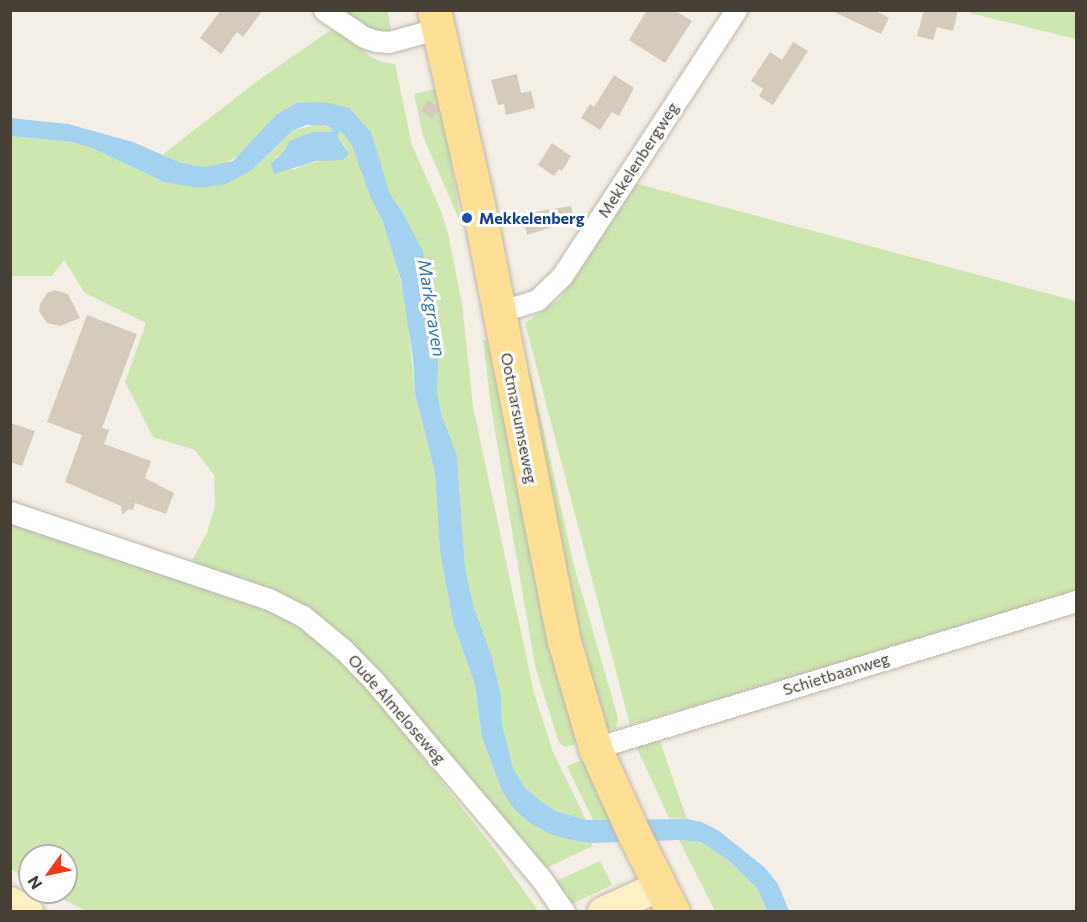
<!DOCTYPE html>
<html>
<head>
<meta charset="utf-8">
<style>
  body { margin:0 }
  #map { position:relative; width:1087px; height:922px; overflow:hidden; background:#f3efe6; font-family:Commissioner,sans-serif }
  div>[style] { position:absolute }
  .green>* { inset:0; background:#cee7af }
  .water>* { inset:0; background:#a3d1f0 }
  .building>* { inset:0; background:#d5cbbc }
  .roads { filter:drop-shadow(0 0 2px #beb7a9) drop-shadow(0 0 2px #beb7a9) }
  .street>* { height:21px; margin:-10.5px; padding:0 10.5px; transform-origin:10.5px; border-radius:10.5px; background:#fff }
  .secondary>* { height:30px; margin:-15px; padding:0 15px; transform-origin:15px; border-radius:15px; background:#fef0c5 }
  .primary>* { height:33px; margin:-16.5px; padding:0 16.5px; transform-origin:16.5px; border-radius:16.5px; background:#fddf95 }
  .dots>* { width:16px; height:16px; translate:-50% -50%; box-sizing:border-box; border:3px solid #fff; border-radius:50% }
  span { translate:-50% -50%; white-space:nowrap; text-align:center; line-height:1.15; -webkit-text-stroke:6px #fff; paint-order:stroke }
  .street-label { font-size:16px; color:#463f36 }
  .transit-label { font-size:16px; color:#164399; font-weight:700 }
  .left { translate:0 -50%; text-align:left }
  .water-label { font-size:18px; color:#2f7bb1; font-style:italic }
  .frame { position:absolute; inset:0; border:12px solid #463f36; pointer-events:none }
  .north { position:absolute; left:18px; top:844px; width:60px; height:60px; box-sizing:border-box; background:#fff; border:2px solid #b5b2af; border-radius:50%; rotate:237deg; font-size:16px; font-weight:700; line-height:24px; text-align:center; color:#463f36 }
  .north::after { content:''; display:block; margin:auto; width:21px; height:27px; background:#f83818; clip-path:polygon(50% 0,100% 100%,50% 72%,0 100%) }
</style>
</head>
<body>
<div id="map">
  <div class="green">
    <div style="clip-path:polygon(971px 10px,1076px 11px,1076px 39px,970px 13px)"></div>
    <div style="clip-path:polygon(333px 11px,388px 11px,391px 30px,383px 32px,352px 24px)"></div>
    <div style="clip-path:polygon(335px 27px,371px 57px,382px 62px,395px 64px,412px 145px,441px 211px,449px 237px,462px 304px,473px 406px,534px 693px,553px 752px,586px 820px,556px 811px,542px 802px,525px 788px,513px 768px,502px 724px,501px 696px,474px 608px,465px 567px,457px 455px,441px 413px,437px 392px,439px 349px,432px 302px,402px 211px,390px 194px,370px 132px,312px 102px,296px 103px,277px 114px,244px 152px,224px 164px,204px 167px,181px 163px,162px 155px,260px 79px)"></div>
    <div style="clip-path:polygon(439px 88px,461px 224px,423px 136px,414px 94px)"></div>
    <div style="clip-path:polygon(317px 124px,332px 128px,332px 133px,313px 132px,275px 158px,293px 170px,303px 165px,325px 160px,347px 149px,338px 137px,339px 131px,344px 134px,352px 146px,394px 251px,407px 312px,415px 395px,435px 473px,440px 552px,453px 622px,475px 685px,482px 739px,502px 791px,572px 840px,591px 843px,593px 846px,544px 869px,360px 657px,191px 562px,207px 533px,215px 506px,214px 475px,195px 450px,153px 437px,125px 382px,146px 323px,85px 293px,64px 260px,52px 276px,11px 276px,10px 136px,72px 142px,92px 148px,164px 182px,252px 170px,292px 131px)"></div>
    <div style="clip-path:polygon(634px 183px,1076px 301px,1076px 593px,630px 725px,525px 323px,560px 299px)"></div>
    <div style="clip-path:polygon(483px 339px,488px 342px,576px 741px,574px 745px,565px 747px,559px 743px,535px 666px,491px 407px)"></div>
    <div style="clip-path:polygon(525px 357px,536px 396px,573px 562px,618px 718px,616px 729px,602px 728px,576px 641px)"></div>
    <div style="clip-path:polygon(10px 517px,254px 602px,296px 621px,366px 685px,495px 850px,537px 909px,536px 911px,86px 911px,49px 892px,66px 892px,66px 856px,30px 856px,30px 881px,11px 869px)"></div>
    <div style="clip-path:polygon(658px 736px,687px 819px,669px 818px,635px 744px)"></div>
    <div style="clip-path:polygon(585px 759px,614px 821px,593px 820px,567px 766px)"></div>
    <div style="clip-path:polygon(679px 840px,701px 842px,728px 860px,757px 888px,767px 911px,715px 911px)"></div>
    <div style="clip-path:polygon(600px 861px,612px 885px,572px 904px,554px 882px)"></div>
  </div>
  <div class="water">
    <div style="clip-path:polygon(312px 102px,329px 103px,349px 108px,371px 132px,390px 194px,402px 211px,423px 251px,439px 349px,437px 392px,441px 413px,457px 455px,465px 567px,474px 608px,491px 654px,501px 696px,502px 724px,513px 768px,525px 788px,542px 802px,556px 811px,586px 820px,687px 819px,702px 822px,719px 831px,764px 867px,778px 884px,789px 911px,767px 911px,757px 888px,728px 860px,701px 842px,679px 840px,591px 843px,572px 840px,550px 834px,530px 823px,515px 810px,502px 791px,482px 738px,475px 685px,453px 622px,440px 552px,435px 473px,415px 394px,413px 359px,401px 280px,383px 222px,371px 198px,352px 146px,344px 134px,339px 131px,338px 137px,349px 154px,343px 160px,316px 161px,274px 174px,271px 164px,286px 149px,289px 141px,313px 132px,332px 132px,332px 128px,323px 125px,306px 125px,292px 131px,252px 170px,226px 184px,200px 188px,164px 182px,92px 148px,72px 142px,11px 136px,10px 118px,68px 124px,133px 142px,181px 163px,204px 167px,233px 161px,277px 114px,296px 103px)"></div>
  </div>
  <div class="building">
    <div style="clip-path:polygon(221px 10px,263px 10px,243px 37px,237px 32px,221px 54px,200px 38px)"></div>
    <div style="clip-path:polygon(647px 10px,674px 10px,692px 21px,665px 63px,629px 40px)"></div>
    <div style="clip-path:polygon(830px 10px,874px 10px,889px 18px,881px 34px)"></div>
    <div style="clip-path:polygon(924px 10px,958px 10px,953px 31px,937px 27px,933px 40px,917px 36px)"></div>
    <div style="clip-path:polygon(793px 42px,808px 51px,773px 105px,759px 96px,763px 89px,751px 81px,770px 52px,782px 60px)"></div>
    <div style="clip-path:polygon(517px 74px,521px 93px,531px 91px,535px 108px,506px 115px,504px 104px,498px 105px,491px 80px)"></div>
    <div style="clip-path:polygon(614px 75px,634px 88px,619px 116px,612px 112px,600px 130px,581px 118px,590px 104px,594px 107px)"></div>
    <div style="clip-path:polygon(428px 100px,437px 106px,438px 111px,432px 119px,421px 111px)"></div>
    <div style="clip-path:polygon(552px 143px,571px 156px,562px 171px,559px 169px,554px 176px,538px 165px)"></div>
    <div style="clip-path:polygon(571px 206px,574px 220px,527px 235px,522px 214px)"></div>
    <div style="clip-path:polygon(54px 290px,68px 294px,80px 318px,60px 326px,47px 323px,39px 311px,40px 304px,47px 293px)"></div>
    <div style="clip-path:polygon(87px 315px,137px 334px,102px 428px,109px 430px,104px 444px,151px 461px,145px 478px,174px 493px,166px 514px,135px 503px,133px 510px,129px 509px,122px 515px,121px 506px,65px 482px,82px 435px,47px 422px)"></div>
    <div style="clip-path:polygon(10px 423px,35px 431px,22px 466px,10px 462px)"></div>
  </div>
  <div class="roads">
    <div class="street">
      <div style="left:324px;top:10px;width:48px;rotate:34deg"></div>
      <div style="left:364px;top:37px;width:13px;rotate:18deg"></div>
      <div style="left:376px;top:41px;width:13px;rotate:4deg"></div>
      <div style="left:389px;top:42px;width:52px;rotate:-15.6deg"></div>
      <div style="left:498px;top:312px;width:41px;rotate:-17.1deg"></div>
      <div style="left:537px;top:300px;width:35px;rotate:-44deg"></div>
      <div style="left:562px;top:276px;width:318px;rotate:-56.8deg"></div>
      <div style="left:10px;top:512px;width:273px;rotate:18.6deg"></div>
      <div style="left:269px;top:599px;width:38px;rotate:27deg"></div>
      <div style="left:303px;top:616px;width:53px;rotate:39.7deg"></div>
      <div style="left:344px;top:650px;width:43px;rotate:45.9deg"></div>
      <div style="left:374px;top:681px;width:260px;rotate:49.8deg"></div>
      <div style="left:542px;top:880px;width:39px;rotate:55deg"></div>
      <div style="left:595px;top:748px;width:503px;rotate:-16.99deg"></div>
    </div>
    <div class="secondary">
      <div style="left:10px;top:902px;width:21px;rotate:29deg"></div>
      <div style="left:603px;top:912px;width:63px;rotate:-24.5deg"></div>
    </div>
    <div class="primary">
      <div style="left:434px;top:10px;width:199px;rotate:77.2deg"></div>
      <div style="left:478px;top:204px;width:445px;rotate:78.9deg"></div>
      <div style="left:564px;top:641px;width:111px;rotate:73.8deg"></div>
      <div style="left:595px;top:748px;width:97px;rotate:65.6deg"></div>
      <div style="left:635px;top:836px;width:85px;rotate:63.4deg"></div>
    </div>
  </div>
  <div class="dots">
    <div style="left:467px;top:218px;background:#1a4fb4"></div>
  </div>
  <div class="street-label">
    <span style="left:638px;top:160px;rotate:-57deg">Mekkelenbergweg</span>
    <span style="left:519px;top:418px;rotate:79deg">Ootmarsumseweg</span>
    <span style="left:836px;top:674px;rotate:-17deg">Schietbaanweg</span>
    <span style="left:397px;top:709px;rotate:49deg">Oude Almeloseweg</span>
  </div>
  <div class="transit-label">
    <span class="left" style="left:479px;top:218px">Mekkelenberg</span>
  </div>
  <div class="water-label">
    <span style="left:432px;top:308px;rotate:81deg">Markgraven</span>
  </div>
  <div class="frame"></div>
  <div class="north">N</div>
</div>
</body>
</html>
